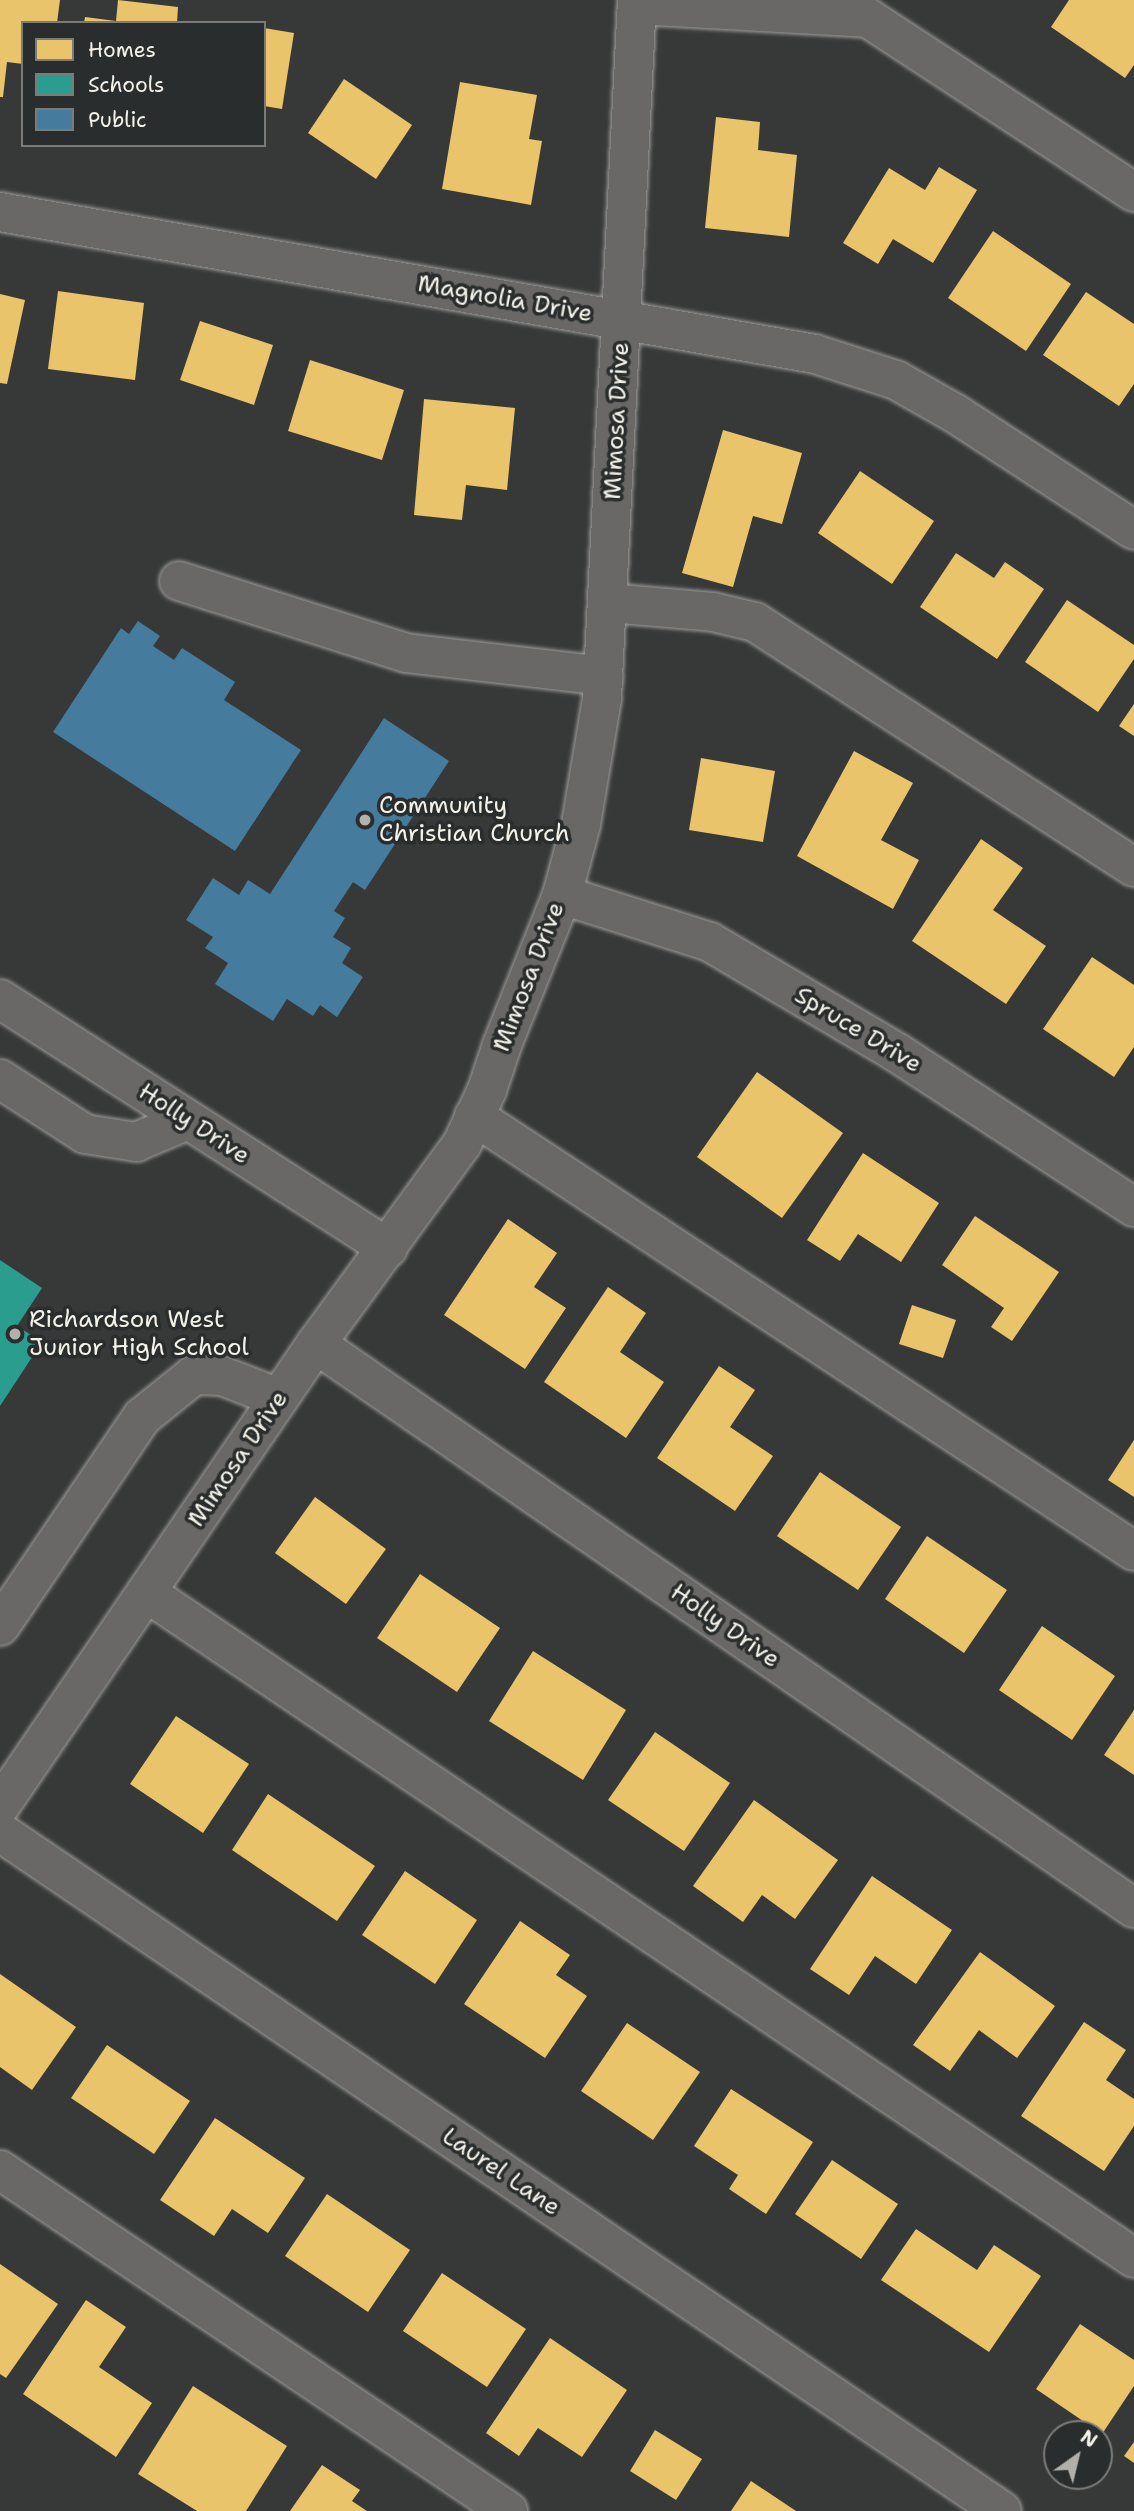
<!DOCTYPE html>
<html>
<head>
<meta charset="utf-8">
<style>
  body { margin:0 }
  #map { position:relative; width:1134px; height:2511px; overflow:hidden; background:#373838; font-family:"Shantell Sans",sans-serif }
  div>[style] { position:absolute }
  .homes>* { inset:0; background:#e9c46a }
  .schools>* { inset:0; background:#2a9d8f }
  .public>* { inset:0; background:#457b9d }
  .roads { filter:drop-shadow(0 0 2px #9d9d9b) drop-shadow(0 0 2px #9d9d9b) }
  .minor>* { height:38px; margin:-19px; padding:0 19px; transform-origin:19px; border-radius:19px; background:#696866 }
  .dots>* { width:19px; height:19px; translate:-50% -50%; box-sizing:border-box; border:4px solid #2a2d2e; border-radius:50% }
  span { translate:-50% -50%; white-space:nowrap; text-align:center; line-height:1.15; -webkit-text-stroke:7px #2a2d2e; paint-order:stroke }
  .street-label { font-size:24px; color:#f4f1e8 }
  .poi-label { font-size:24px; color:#f4f1e8 }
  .left { translate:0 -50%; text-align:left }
  .legend { position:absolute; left:21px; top:21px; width:245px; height:126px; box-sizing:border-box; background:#2a2d2e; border:2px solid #7b7b78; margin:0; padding:9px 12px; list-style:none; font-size:21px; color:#f4f1e8 }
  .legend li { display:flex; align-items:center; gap:14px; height:35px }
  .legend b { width:35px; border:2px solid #7b7b78 }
  .north { position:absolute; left:1043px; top:2420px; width:70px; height:70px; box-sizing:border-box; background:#2a2d2e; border:2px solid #7b7b78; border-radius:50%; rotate:34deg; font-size:19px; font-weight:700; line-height:28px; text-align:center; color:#f4f1e8 }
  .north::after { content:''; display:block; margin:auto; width:24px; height:32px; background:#b2b0aa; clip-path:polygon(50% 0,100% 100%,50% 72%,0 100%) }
</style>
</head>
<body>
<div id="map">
  <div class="homes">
    <div style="clip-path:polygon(0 0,60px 0,57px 23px,23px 23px,23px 64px,7px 62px,3px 97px,0 97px)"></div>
    <div style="clip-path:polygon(118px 0,178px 7px,177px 23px,84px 23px,85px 17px,116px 21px)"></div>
    <div style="clip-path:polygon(1069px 0,1134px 0,1134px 65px,1125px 78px,1051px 27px)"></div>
    <div style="clip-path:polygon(264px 28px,294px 33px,282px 109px,264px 106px)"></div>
    <div style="clip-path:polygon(344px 79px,412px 125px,376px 179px,308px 133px)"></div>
    <div style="clip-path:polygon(460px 82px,537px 95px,529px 139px,542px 141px,531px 205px,442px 189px)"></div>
    <div style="clip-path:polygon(716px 117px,760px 122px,758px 150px,797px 155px,789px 237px,705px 228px)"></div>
    <div style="clip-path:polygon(939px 167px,977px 190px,933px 263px,893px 239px,878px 264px,843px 243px,889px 168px,925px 190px)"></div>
    <div style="clip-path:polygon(993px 231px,1071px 284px,1026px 351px,948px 298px)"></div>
    <div style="clip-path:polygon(58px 291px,144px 303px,135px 380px,48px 369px)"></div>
    <div style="clip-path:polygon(1086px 292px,1134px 324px,1134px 384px,1119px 406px,1043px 355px)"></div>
    <div style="clip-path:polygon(0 294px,25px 300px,7px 384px,0 383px)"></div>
    <div style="clip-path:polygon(200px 321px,273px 345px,254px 405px,180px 380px)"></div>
    <div style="clip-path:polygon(310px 360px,404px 390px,382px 460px,288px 431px)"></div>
    <div style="clip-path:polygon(424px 399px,515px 408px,507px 490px,466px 485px,462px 520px,414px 515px)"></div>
    <div style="clip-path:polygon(723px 430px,802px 453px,782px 524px,753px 516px,733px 587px,682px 573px)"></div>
    <div style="clip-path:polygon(860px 471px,934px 521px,892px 584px,818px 533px)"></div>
    <div style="clip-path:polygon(956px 553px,994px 578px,1005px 562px,1044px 589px,997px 659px,920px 607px)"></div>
    <div style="clip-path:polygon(1067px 600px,1134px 645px,1134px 659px,1098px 712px,1025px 662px)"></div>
    <div style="clip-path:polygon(1134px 704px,1134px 736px,1119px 726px)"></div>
    <div style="clip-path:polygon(854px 751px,913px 783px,881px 840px,919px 860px,893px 909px,797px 856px)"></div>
    <div style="clip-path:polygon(701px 758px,775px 771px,763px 842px,689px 830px)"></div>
    <div style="clip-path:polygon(981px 839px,1023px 868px,993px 910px,1046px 946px,1006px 1004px,912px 941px)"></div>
    <div style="clip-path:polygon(1092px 957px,1134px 985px,1134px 1047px,1114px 1077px,1043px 1029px)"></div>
    <div style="clip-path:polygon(757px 1072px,843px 1133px,782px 1218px,697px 1157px)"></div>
    <div style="clip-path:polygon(863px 1153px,939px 1203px,901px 1262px,858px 1234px,840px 1261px,807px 1240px)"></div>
    <div style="clip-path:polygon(975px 1216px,1059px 1272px,1012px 1341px,991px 1327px,1004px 1308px,942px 1265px)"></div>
    <div style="clip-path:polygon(508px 1219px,557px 1253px,534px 1287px,566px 1308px,525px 1369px,444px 1315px)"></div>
    <div style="clip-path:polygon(608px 1287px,646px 1313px,620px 1352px,664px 1382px,626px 1438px,544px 1382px)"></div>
    <div style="clip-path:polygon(912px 1305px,956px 1320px,943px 1358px,899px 1344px)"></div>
    <div style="clip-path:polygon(719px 1366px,755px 1390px,730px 1427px,773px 1456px,735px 1511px,657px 1458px)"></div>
    <div style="clip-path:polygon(1134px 1440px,1134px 1497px,1108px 1480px)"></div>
    <div style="clip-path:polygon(820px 1472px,901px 1527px,858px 1590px,777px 1536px)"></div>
    <div style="clip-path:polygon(315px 1497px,386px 1549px,346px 1604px,275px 1553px)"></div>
    <div style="clip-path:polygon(927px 1536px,1007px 1590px,964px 1653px,885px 1599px)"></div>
    <div style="clip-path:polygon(420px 1574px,500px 1628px,457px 1692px,377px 1638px)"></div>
    <div style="clip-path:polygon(1042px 1626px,1115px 1676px,1072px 1740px,999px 1690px)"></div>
    <div style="clip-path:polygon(533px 1651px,626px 1710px,583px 1780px,489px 1721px)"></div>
    <div style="clip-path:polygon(1134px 1710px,1134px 1775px,1104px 1755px)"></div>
    <div style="clip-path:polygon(176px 1716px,249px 1764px,203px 1833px,130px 1784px)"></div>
    <div style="clip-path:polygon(655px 1732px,730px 1783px,684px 1851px,608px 1800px)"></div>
    <div style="clip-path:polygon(268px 1794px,375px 1866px,337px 1921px,232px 1850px)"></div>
    <div style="clip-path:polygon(754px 1800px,838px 1860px,795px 1919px,762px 1895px,743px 1922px,693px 1886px)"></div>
    <div style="clip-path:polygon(405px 1871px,477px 1920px,435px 1984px,362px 1935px)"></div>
    <div style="clip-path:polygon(872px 1876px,952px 1930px,916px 1984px,875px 1956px,849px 1995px,810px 1969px)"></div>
    <div style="clip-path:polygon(520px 1921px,570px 1955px,556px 1975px,587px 1996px,545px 2058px,464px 2004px)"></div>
    <div style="clip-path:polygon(980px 1952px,1055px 2006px,1017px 2058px,979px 2030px,950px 2071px,913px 2045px)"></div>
    <div style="clip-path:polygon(0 1974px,76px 2027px,32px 2090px,0 2067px)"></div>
    <div style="clip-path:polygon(1084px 2022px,1126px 2050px,1106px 2080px,1134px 2099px,1134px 2126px,1104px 2171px,1021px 2116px)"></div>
    <div style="clip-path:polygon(627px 2023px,700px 2072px,653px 2140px,581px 2091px)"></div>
    <div style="clip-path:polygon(107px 2045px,190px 2101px,154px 2154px,71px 2098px)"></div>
    <div style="clip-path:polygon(731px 2089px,813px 2142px,766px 2214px,729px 2189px,738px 2175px,694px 2146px)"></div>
    <div style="clip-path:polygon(215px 2118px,305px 2178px,268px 2233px,232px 2209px,214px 2236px,160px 2200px)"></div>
    <div style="clip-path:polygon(832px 2160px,898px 2204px,861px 2259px,795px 2214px)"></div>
    <div style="clip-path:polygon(327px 2194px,410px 2250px,368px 2312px,285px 2256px)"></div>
    <div style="clip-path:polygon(916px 2229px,977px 2270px,994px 2245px,1041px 2276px,989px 2352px,881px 2280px)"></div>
    <div style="clip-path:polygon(0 2264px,58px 2304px,6px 2378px,0 2374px)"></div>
    <div style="clip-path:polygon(442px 2273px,526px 2329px,487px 2387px,403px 2331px)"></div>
    <div style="clip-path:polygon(86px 2300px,126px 2327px,99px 2367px,152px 2403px,116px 2457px,23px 2394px)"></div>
    <div style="clip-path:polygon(1080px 2324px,1134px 2360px,1134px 2386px,1102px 2434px,1036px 2389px)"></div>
    <div style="clip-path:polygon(550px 2338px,627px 2390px,582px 2457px,538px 2428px,519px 2456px,486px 2433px)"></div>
    <div style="clip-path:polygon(193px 2386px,287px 2446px,246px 2511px,197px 2511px,138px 2474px)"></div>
    <div style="clip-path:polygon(655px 2430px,702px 2459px,676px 2500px,630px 2471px)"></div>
    <div style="clip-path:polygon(1134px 2442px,1134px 2463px,1124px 2456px)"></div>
    <div style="clip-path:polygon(322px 2465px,360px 2490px,352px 2501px,367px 2511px,290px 2511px)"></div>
    <div style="clip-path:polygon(751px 2481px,796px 2511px,731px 2511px)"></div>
  </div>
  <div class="schools">
    <div style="clip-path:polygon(0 1260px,42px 1288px,17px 1326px,42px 1342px,0 1406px)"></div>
  </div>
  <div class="public">
    <div style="clip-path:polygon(138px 621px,160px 636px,153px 646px,174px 660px,182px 648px,235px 682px,224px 700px,301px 750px,235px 851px,53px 732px,121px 628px,129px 634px)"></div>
    <div style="clip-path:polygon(384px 718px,449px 761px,365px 890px,353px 882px,334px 911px,345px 918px,333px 937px,351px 948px,342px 963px,363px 977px,337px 1017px,320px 1005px,313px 1016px,287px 999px,273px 1021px,215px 984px,228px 963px,205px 948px,213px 937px,186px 920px,213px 878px,239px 895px,248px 880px,270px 894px)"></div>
  </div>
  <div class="roads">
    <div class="minor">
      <div style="left:637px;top:5px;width:231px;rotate:3.2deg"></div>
      <div style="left:868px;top:18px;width:318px;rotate:33.2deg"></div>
      <div style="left:0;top:212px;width:827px;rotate:9.88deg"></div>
      <div style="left:815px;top:354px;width:85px;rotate:17.8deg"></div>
      <div style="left:896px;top:380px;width:69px;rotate:29.5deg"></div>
      <div style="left:956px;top:414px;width:212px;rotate:33.1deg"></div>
      <div style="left:179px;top:581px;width:238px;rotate:17.6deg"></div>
      <div style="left:406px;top:653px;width:199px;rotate:6.6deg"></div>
      <div style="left:609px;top:603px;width:104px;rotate:4.9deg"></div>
      <div style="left:713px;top:612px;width:43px;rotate:13.4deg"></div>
      <div style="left:755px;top:622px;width:451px;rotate:32.9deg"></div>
      <div style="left:562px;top:895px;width:155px;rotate:17.6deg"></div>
      <div style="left:710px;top:942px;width:216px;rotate:30.6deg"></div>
      <div style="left:896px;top:1052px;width:284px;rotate:33.1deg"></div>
      <div style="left:0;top:999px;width:461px;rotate:32.7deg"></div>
      <div style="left:0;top:1079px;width:101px;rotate:32.9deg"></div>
      <div style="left:85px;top:1134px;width:52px;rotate:8.9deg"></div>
      <div style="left:136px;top:1142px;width:56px;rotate:-22.9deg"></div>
      <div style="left:474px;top:1116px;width:790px;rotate:33.39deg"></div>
      <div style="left:316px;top:1344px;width:994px;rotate:34.59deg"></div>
      <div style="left:147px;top:1593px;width:1190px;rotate:33.97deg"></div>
      <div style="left:0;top:1626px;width:253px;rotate:-55.8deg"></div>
      <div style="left:142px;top:1417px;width:67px;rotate:-38.9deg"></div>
      <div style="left:194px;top:1375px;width:28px;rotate:2deg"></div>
      <div style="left:222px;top:1376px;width:61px;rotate:21.1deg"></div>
      <div style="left:0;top:1806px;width:560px;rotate:-55.63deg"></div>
      <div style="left:316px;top:1344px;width:248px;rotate:-53.9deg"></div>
      <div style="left:462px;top:1144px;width:60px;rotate:-65.2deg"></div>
      <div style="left:487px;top:1090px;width:47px;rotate:-71.6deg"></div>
      <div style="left:502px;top:1045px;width:162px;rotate:-68.2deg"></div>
      <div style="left:562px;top:895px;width:73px;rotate:-75deg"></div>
      <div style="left:581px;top:824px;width:128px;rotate:-80.5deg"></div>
      <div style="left:602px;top:698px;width:699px;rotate:-87.13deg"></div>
      <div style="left:0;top:1832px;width:1210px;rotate:34.12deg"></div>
      <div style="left:0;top:2170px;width:612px;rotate:33.87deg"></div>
    </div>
  </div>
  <div class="dots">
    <div style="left:365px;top:820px;background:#b2b0aa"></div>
    <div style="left:15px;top:1334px;background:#b2b0aa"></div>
  </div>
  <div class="street-label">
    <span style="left:505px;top:299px;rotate:10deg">Magnolia Drive</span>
    <span style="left:617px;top:421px;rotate:-87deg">Mimosa Drive</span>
    <span style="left:529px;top:977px;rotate:-69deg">Mimosa Drive</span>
    <span style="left:858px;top:1030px;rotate:31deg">Spruce Drive</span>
    <span style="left:194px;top:1124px;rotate:33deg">Holly Drive</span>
    <span style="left:238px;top:1459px;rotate:-56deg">Mimosa Drive</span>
    <span style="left:725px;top:1626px;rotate:35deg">Holly Drive</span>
    <span style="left:501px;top:2172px;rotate:34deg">Laurel Lane</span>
  </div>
  <div class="poi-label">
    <span class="left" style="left:379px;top:820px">Community<br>Christian Church</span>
    <span class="left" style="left:29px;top:1334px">Richardson West<br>Junior High School</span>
  </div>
  <ul class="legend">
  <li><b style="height:19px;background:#e9c46a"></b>Homes</li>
  <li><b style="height:19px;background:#2a9d8f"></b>Schools</li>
  <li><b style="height:19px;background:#457b9d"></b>Public</li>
  </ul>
  <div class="north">N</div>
</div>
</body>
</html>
